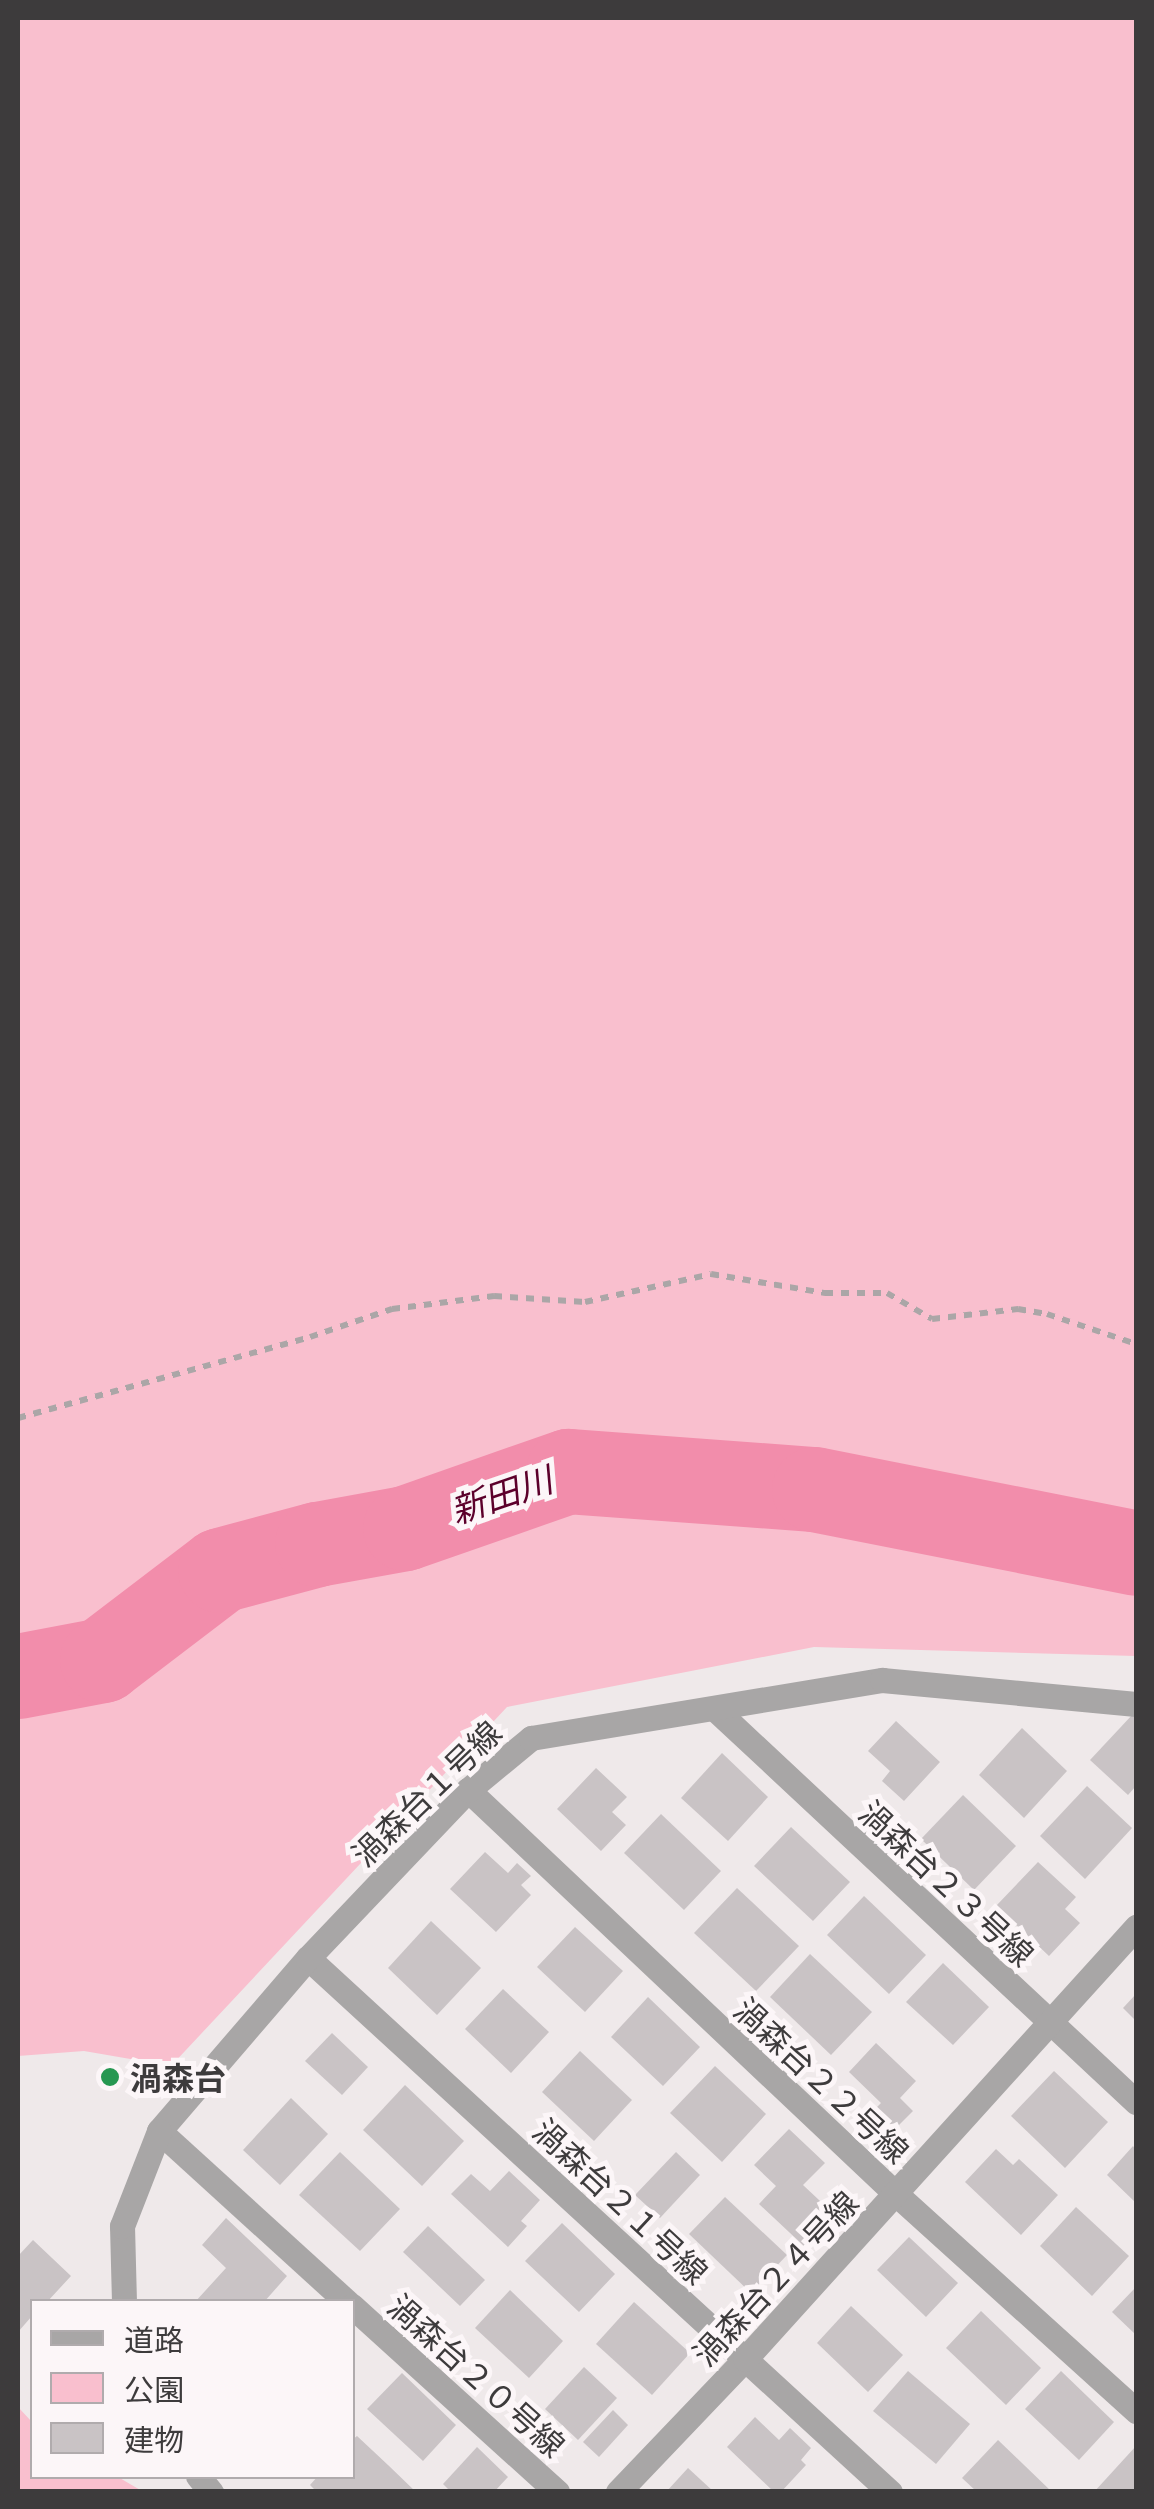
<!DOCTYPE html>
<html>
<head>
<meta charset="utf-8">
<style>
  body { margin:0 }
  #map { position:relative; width:1154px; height:2509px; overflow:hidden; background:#efe9ea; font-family:"Exo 2","Noto Sans JP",sans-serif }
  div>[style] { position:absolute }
  .green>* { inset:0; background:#f9bfce }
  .river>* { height:85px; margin:-42.5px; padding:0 42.5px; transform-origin:42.5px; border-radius:42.5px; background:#f28dab }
  .building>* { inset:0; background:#c9c3c5 }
  .path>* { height:6px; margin-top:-3px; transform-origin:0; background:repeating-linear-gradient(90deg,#aba6a7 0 8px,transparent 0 16px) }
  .minor>* { height:25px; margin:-12.5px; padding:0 12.5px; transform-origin:12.5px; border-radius:12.5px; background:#a8a6a6 }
  .tertiary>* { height:25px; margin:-12.5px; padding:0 12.5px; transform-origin:12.5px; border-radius:12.5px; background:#a8a6a6 }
  .dots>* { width:28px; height:28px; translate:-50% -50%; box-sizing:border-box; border:5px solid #fcf6f8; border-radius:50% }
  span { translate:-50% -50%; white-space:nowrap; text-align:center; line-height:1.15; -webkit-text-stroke:10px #fcf6f8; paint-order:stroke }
  .street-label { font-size:32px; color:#3d3b3c }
  .poi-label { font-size:32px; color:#3d3b3c; font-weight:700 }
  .left { translate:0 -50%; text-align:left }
  .water-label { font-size:35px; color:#5c002b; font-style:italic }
  .frame { position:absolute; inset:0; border:20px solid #3d3b3c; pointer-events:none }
  .legend { position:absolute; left:30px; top:2299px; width:325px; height:180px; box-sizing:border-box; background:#fcf6f8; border:2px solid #b0abad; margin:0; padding:12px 18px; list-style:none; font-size:30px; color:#3d3b3c }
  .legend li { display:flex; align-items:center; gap:20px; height:50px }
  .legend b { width:50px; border:2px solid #b0abad }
</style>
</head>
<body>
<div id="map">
  <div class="green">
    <div style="clip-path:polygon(18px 18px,1136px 18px,1136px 1656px,814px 1647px,507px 1707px,171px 2066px,84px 2051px,18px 2056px)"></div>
    <div style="clip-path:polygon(18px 2407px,32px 2422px,32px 2476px,118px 2477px,142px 2491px,18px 2491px)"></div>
  </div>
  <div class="river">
    <div style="left:18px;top:1676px;width:86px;rotate:-10.8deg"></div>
    <div style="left:102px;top:1660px;width:148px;rotate:-37.3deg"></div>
    <div style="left:220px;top:1570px;width:100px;rotate:-15deg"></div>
    <div style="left:317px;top:1544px;width:89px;rotate:-10.3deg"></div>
    <div style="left:405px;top:1528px;width:173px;rotate:-19.3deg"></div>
    <div style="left:568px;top:1471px;width:247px;rotate:4.2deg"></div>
    <div style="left:814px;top:1489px;width:328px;rotate:11.2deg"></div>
  </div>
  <div class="building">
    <div style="clip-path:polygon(1133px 1714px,1136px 1717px,1136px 1786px,1128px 1795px,1090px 1760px)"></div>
    <div style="clip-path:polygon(896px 1721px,940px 1762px,904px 1801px,882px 1781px,890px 1771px,868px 1751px)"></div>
    <div style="clip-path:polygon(1022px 1728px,1067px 1771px,1024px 1818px,979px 1775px)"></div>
    <div style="clip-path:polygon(722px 1753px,768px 1797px,728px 1841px,681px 1798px)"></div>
    <div style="clip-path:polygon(596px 1768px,627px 1797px,612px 1812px,626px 1825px,601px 1851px,557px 1809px)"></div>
    <div style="clip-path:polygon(1087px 1786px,1132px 1828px,1085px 1879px,1040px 1836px)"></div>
    <div style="clip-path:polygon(963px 1795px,1016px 1846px,974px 1890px,921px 1839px)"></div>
    <div style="clip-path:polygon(661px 1814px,721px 1871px,684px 1910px,624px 1853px)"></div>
    <div style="clip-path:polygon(791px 1827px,850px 1882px,813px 1921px,754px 1866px)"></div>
    <div style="clip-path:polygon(485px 1852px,508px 1873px,517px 1863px,531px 1876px,521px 1885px,531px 1895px,496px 1932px,450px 1889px)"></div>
    <div style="clip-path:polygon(1038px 1862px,1076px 1897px,1065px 1909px,1080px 1923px,1049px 1956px,996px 1906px)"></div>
    <div style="clip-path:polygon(737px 1888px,799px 1946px,756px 1991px,694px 1933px)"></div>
    <div style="clip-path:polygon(864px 1896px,926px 1955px,889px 1994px,827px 1935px)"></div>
    <div style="clip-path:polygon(431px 1921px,481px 1968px,437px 2015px,388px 1968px)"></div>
    <div style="clip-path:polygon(575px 1927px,623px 1971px,585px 2012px,537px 1967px)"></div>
    <div style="clip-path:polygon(810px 1954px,872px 2012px,831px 2055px,770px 1997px)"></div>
    <div style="clip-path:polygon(943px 1963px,989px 2007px,953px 2045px,906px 2002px)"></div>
    <div style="clip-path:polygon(503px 1989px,549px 2032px,511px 2073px,465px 2029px)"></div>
    <div style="clip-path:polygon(1136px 1994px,1136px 2021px,1123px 2008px)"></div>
    <div style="clip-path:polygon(648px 1997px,700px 2047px,663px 2086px,611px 2037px)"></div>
    <div style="clip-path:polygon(332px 2033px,368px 2067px,342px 2095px,305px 2061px)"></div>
    <div style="clip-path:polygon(876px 2043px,916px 2081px,900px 2098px,913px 2111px,895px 2129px,874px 2110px,881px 2103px,849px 2072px)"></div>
    <div style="clip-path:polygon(580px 2051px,632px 2100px,594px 2141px,542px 2092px)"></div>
    <div style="clip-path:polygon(715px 2066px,766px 2114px,722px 2162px,670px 2113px)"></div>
    <div style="clip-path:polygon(1054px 2071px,1108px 2122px,1065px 2168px,1011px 2116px)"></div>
    <div style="clip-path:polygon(405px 2085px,464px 2141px,422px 2186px,363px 2130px)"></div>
    <div style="clip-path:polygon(291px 2098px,328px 2134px,280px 2185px,243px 2150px)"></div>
    <div style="clip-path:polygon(789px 2129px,825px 2163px,803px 2185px,835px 2215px,805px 2247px,759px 2204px,776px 2186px,754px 2165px)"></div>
    <div style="clip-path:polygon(1133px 2146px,1136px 2150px,1136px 2203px,1107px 2175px)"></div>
    <div style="clip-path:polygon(996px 2149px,1013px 2165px,1019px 2159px,1058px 2195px,1021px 2235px,965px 2182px)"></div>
    <div style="clip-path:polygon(340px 2152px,400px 2209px,360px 2251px,299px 2195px)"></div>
    <div style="clip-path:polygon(676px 2152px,700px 2175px,660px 2218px,635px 2195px)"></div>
    <div style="clip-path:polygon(509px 2171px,540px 2200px,521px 2221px,527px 2226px,508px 2247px,451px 2194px,471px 2174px,490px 2191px)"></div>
    <div style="clip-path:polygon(725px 2197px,787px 2255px,751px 2293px,689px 2234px)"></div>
    <div style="clip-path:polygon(1076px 2207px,1129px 2256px,1092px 2296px,1040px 2246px)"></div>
    <div style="clip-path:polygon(226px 2218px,287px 2276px,264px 2302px,195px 2302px,226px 2268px,202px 2245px)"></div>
    <div style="clip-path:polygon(562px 2223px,615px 2274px,579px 2312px,525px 2261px)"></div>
    <div style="clip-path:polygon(428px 2226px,485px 2280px,460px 2306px,403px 2252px)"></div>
    <div style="clip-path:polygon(909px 2237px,958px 2283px,926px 2317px,877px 2270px)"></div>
    <div style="clip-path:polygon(33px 2240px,71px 2276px,47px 2302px,32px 2302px,32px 2316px,18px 2332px,18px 2256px)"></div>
    <div style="clip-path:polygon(1136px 2287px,1136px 2335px,1112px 2312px)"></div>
    <div style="clip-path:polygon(510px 2290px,563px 2341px,529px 2378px,475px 2328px)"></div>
    <div style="clip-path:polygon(634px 2302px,690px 2353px,652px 2395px,596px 2344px)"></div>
    <div style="clip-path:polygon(851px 2306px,903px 2355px,868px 2392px,817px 2343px)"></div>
    <div style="clip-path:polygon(981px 2311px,1041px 2368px,1006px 2405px,946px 2348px)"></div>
    <div style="clip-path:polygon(584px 2367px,617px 2398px,578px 2440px,545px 2409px)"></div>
    <div style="clip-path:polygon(908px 2371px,970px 2424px,936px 2464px,873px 2411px)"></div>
    <div style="clip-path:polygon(1061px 2371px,1114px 2422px,1079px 2460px,1025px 2409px)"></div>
    <div style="clip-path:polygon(402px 2373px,456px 2425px,423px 2461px,367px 2409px)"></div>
    <div style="clip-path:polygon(613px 2410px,628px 2425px,599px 2457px,583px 2442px)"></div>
    <div style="clip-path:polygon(755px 2417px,779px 2440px,790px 2428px,811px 2448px,801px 2460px,806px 2465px,781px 2492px,774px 2492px,727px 2447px)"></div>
    <div style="clip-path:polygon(357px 2436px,388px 2465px,416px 2492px,317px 2492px,310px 2485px,318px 2476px,352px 2476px,352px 2440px)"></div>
    <div style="clip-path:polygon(998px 2440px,1052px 2492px,977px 2492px,962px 2478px)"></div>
    <div style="clip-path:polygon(1136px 2446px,1136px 2492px,1094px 2492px)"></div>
    <div style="clip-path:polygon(477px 2447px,508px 2477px,494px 2492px,451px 2492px,443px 2484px)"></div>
    <div style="clip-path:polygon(688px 2468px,714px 2492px,666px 2492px)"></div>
  </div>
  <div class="path">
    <div style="left:18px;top:1418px;width:303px;rotate:-15.5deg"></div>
    <div style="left:310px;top:1337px;width:87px;rotate:-18.9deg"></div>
    <div style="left:392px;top:1309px;width:103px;rotate:-7.3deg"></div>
    <div style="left:494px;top:1296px;width:91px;rotate:3.8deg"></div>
    <div style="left:585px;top:1302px;width:129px;rotate:-12.5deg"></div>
    <div style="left:711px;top:1274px;width:116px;rotate:9.5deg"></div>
    <div style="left:825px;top:1293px;width:62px"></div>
    <div style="left:887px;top:1293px;width:52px;rotate:30deg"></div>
    <div style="left:932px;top:1319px;width:87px;rotate:-6.6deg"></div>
    <div style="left:1018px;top:1309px;width:29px;rotate:10deg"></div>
    <div style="left:1047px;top:1314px;width:94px;rotate:18.6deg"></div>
  </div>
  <div class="minor">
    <div style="left:715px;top:1709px;width:576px;rotate:43.03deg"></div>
    <div style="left:468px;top:1790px;width:589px;rotate:43.35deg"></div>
    <div style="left:896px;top:2194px;width:324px;rotate:42.1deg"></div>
    <div style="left:308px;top:1958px;width:790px;rotate:42.54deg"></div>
    <div style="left:347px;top:2302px;width:254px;rotate:-137.7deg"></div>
    <div style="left:159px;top:2131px;width:228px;rotate:-49.3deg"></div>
    <div style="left:308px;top:1958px;width:232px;rotate:-46.4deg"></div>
    <div style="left:468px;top:1790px;width:82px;rotate:-39.5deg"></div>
    <div style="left:531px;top:1738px;width:356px;rotate:-9.4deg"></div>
    <div style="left:882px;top:1680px;width:255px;rotate:5.4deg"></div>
    <div style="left:352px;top:2306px;width:277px;rotate:42.2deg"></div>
    <div style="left:618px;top:2492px;width:184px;rotate:-46.3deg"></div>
    <div style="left:745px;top:2359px;width:583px;rotate:-47.85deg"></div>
  </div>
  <div class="tertiary">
    <div style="left:124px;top:2302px;width:76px;rotate:-91.5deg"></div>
    <div style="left:122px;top:2226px;width:102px;rotate:-68.7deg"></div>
    <div style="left:198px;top:2476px;width:21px;rotate:51deg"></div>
  </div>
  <div class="dots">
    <div style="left:110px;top:2077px;background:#269751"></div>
  </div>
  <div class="street-label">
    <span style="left:426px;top:1793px;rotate:-44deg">渦森台１号線</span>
    <span style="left:947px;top:1883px;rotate:43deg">渦森台２３号線</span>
    <span style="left:822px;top:2080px;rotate:43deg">渦森台２２号線</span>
    <span style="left:621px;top:2201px;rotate:43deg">渦森台２１号線</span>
    <span style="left:775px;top:2278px;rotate:-47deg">渦森台２４号線</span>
    <span style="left:477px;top:2375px;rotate:42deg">渦森台２０号線</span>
  </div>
  <div class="poi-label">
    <span class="left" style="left:130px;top:2077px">渦森台</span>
  </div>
  <div class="water-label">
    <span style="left:501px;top:1494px;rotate:-19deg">新田川</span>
  </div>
  <div class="frame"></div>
  <ul class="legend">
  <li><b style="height:12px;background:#a8a6a6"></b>道路</li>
  <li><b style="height:28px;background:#f9bfce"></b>公園</li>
  <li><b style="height:28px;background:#c9c3c5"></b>建物</li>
  </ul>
</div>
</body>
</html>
